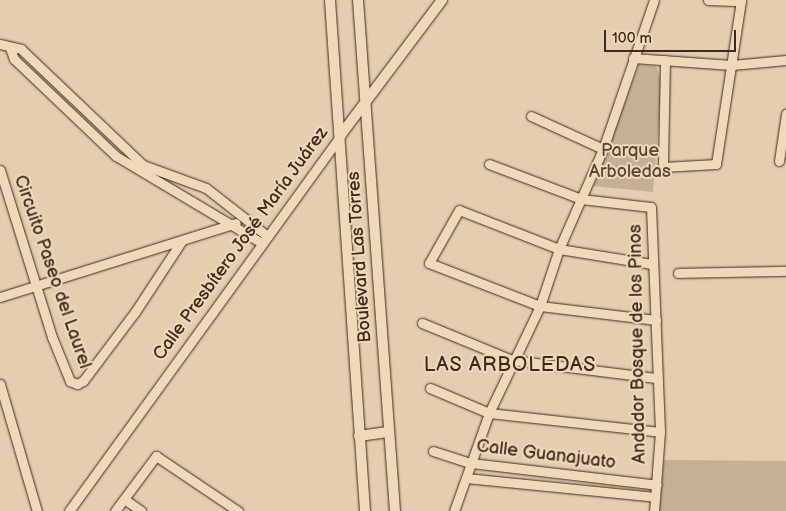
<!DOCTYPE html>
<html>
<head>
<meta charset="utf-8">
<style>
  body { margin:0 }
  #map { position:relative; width:786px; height:511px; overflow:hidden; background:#e4ceaf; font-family:"Balsamiq Sans",sans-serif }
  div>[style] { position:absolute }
  .green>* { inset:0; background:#c5b094 }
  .roads { filter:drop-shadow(0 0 1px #3b2a1e) drop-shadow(0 0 1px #3b2a1e) }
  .minor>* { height:9px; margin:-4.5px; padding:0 4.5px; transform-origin:4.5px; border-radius:4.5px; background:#efd9b8 }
  .tertiary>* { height:10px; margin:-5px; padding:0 5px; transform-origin:5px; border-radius:5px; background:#efd9b8 }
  span { translate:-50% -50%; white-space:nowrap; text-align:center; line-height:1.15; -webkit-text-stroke:4px #efd9b8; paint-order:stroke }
  .park-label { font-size:18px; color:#574536 }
  .street-label { font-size:18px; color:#3b2a1e }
  .quarter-label { font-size:20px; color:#3b2a1e; letter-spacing:1px }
  .scale { position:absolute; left:604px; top:30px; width:132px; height:22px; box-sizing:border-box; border:2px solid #3b2a1e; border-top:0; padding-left:6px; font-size:15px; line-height:18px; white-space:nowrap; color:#3b2a1e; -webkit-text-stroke:4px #efd9b8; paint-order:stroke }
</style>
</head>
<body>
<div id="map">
  <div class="green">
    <div style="clip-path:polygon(639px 65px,656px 66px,662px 82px,653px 192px,594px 186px)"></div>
    <div style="clip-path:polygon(664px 460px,786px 461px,786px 511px,659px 511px)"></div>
  </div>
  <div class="roads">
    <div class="minor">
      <div style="left:708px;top:0;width:33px;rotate:2deg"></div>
      <div style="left:0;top:44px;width:22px;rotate:13deg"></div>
      <div style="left:21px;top:49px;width:168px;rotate:43.6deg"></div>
      <div style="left:143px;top:165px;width:67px;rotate:20.1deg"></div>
      <div style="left:206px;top:188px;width:76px;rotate:38.1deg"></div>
      <div style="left:10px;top:48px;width:12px;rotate:70deg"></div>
      <div style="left:14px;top:59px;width:141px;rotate:43.6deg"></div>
      <div style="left:116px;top:156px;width:168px;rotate:30.8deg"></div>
      <div style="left:633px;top:58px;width:99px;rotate:4deg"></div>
      <div style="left:732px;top:65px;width:54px;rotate:-5.3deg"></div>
      <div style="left:665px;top:60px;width:107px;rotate:91.1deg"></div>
      <div style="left:663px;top:167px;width:53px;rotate:-3.2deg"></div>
      <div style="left:716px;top:164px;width:166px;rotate:-81.3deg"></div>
      <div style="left:531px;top:116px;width:79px;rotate:24.6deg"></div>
      <div style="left:779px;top:161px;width:48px;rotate:-81.5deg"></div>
      <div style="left:489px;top:164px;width:98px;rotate:20.8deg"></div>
      <div style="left:581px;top:199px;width:70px;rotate:6.5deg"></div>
      <div style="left:651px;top:207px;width:225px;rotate:87.7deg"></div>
      <div style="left:660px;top:432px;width:79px;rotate:94.3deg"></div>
      <div style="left:0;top:170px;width:175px;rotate:72.7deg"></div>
      <div style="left:52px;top:337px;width:48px;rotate:67.8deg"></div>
      <div style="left:70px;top:381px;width:8px;rotate:23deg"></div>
      <div style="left:77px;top:384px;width:7px;rotate:-27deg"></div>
      <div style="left:83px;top:381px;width:86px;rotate:-53deg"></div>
      <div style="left:135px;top:312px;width:84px;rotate:-56.7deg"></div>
      <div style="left:652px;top:264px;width:94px;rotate:-170.8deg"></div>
      <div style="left:559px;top:249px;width:107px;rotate:-158.7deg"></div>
      <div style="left:459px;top:210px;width:61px;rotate:119.5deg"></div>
      <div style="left:429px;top:263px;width:119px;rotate:21.2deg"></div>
      <div style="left:540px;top:306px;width:117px;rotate:6.9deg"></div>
      <div style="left:678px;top:273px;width:108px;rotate:-1.1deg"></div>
      <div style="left:0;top:297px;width:247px;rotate:-17.4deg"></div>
      <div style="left:422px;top:323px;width:97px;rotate:22.3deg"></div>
      <div style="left:512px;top:360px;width:145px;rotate:7.1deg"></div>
      <div style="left:0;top:384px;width:132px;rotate:73.8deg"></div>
      <div style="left:430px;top:388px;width:64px;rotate:23deg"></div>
      <div style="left:489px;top:413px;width:172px;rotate:6.3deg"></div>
      <div style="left:433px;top:451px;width:40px;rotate:18deg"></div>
      <div style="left:471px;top:463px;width:187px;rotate:6.7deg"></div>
      <div style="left:466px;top:478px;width:190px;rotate:5.7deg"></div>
      <div style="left:124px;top:499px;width:21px;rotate:35deg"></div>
      <div style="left:69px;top:511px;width:463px;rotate:-54.1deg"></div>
      <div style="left:115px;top:511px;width:69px;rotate:-53.3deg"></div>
      <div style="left:156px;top:456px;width:99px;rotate:33.9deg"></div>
      <div style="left:454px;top:511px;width:104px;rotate:-70.3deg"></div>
      <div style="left:489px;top:413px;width:119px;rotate:-64.5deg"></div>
      <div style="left:540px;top:306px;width:60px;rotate:-71.6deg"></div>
      <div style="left:559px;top:249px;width:109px;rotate:-66.3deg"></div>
      <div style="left:603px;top:149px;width:157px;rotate:-71.1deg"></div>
    </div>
    <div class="tertiary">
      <div style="left:330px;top:0;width:512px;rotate:86.08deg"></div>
      <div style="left:358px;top:0;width:512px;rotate:85.86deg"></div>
      <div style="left:340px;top:136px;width:170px;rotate:-53.1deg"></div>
      <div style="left:359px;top:436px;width:29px;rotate:-8deg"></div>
    </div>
  </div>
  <div class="park-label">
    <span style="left:630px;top:162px">Parque<br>Arboledas</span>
  </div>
  <div class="street-label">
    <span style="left:241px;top:244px;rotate:-54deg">Calle Presbítero José María Juárez</span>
    <span style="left:360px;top:257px;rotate:-94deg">Boulevard Las Torres</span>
    <span style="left:52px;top:272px;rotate:71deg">Circuito Paseo del Laurel</span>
    <span style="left:638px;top:344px;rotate:-91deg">Andador Bosque de los Pinos</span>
    <span style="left:546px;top:455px;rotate:7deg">Calle Guanajuato</span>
  </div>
  <div class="quarter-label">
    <span style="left:510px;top:365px">LAS ARBOLEDAS</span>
  </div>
  <div class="scale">100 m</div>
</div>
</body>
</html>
